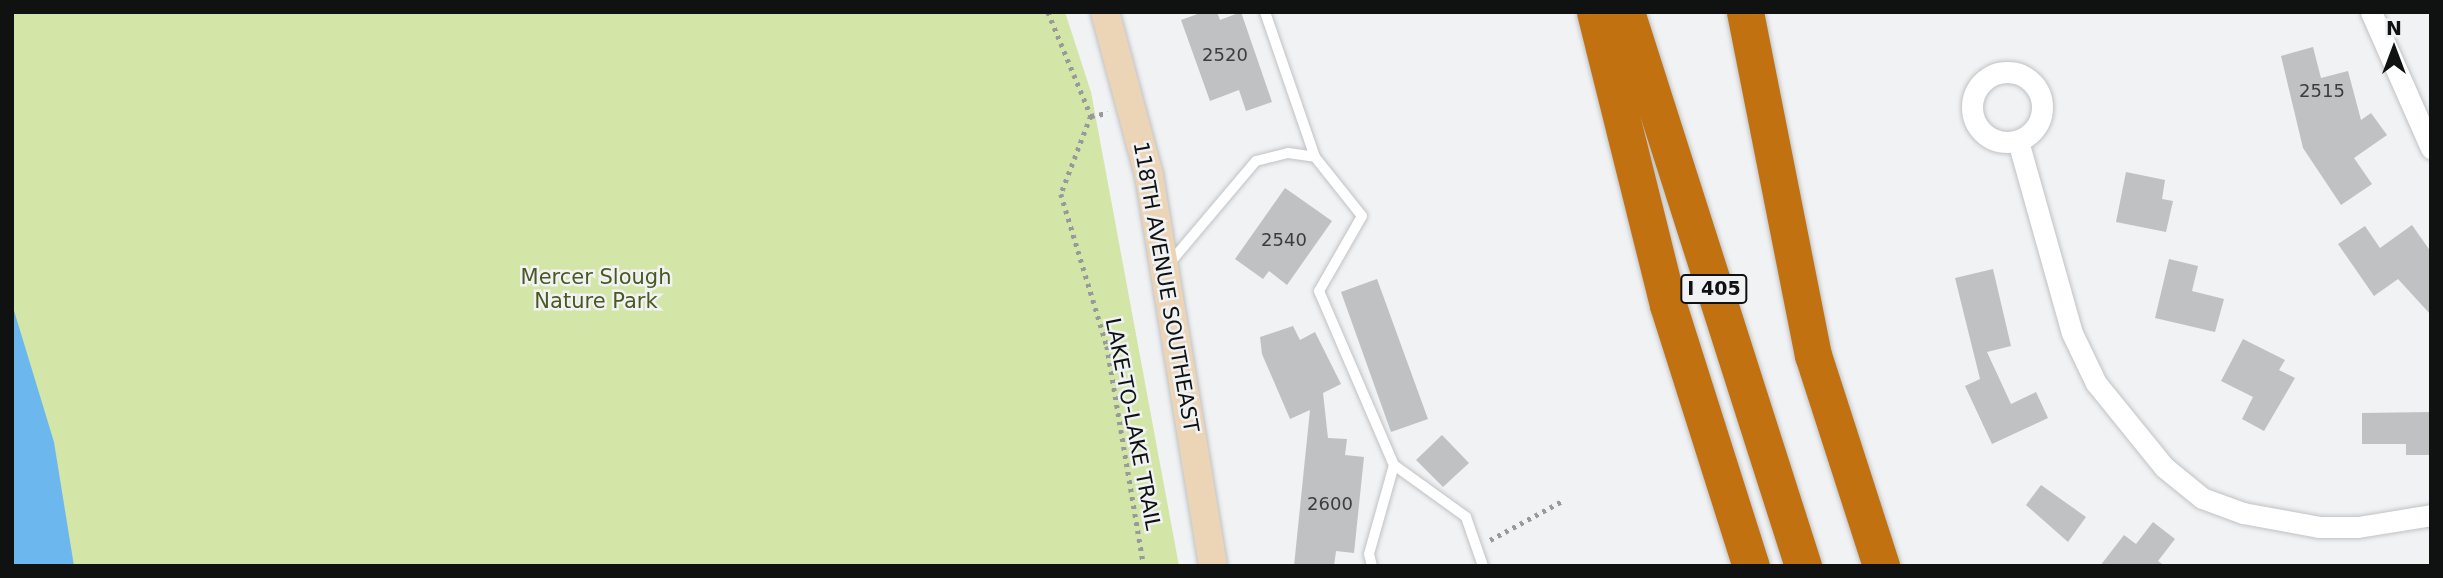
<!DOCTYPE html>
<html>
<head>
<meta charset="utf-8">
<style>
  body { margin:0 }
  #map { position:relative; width:2443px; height:578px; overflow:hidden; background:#f0f2f4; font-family:"DejaVu Sans",sans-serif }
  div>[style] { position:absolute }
  .green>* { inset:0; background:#d3e6a8 }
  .water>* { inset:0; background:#6cb8ee }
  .building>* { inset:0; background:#bfc1c3 }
  .path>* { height:4.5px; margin-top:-2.25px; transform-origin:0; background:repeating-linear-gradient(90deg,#98999b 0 3.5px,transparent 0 8.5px) }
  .roads { filter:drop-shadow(0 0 2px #c0c2c4) drop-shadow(0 0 2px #c0c2c4) }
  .lane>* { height:10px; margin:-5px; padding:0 5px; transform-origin:5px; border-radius:5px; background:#fff }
  .street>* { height:21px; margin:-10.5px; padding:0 10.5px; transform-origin:10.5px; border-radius:10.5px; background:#fff }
  .street>.ring { margin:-10.5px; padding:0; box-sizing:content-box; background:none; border:21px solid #fff; border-radius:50% }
  .secondary>* { height:28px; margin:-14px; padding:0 14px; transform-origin:14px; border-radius:14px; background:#ecd4b7 }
  .highway>* { height:37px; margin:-18.5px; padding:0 18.5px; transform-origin:18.5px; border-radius:18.5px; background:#c17110 }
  span { translate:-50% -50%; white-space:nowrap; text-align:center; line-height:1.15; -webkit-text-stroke:5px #f0f2f4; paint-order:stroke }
  .number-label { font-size:18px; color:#3c3d3e }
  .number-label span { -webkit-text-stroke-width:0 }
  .shield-label span { padding:2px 5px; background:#f0f2f4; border:2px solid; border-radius:5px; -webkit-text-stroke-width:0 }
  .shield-label { font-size:19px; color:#101111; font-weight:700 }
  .park-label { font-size:21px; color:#4b5920 }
  .street-label { font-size:21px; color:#101111 }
  .frame { position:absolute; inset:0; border:14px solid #101111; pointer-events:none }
  .north { position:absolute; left:2359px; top:14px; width:70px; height:70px; -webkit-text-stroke:5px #f0f2f4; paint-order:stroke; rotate:0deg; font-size:19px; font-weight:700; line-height:28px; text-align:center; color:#101111 }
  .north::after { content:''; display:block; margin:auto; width:24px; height:32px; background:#101111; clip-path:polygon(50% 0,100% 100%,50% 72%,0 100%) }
</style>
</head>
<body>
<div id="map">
  <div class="green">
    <div style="clip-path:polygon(12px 12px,1065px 12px,1091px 92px,1179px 566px,12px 566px)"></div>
  </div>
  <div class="water">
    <div style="clip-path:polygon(12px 304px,54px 442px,74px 566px,12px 566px)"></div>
  </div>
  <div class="building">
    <div style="clip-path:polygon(1203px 12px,1217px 12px,1220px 20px,1241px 12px,1272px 102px,1246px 111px,1239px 90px,1210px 101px,1181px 20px)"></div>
    <div style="clip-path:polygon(2313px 47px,2321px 78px,2348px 71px,2361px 120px,2371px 113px,2387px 135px,2354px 158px,2372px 184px,2341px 205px,2303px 148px,2281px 56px)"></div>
    <div style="clip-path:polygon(2126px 172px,2165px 180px,2162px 199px,2173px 201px,2166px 232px,2116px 222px)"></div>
    <div style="clip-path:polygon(1285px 188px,1332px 221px,1287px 285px,1269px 271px,1263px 279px,1235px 259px)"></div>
    <div style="clip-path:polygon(2412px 225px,2431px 252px,2431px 315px,2398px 279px,2374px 296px,2338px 244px,2365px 226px,2380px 248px)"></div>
    <div style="clip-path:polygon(2169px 259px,2198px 266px,2192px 291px,2224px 299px,2215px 332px,2155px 318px)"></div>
    <div style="clip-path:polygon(1993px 269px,2011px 346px,1987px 352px,2011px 404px,2036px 392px,2048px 418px,1992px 444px,1965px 386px,1980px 379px,1955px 278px)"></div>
    <div style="clip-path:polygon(1377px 279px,1428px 419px,1391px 432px,1341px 292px)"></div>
    <div style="clip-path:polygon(1293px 326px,1300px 340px,1315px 332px,1341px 384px,1323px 393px,1328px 438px,1347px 439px,1345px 455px,1364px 457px,1354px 553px,1336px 551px,1334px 566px,1294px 566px,1310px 410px,1290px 419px,1262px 354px,1260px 337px)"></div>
    <div style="clip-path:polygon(2243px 339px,2285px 360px,2279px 370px,2295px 378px,2264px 431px,2242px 419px,2253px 397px,2221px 381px)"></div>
    <div style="clip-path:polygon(2431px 412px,2431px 455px,2406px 455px,2406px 444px,2362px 444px,2362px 413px)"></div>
    <div style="clip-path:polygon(1442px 435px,1469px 463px,1443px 487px,1416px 460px)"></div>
    <div style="clip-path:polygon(2041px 485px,2086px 517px,2068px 542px,2026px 505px)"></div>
    <div style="clip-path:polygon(2153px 522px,2175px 539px,2158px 561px,2165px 566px,2100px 566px,2124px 535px,2136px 544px)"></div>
  </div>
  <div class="path">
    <div style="left:1048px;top:12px;width:113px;rotate:67.5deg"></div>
    <div style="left:1091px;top:116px;width:84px;rotate:111deg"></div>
    <div style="left:1061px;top:194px;width:159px;rotate:73.2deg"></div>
    <div style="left:1107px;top:346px;width:223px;rotate:80.5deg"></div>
    <div style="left:1091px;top:116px;width:17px;rotate:-10deg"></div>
    <div style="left:1490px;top:540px;width:84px;rotate:-28.4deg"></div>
  </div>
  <div class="roads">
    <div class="lane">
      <div style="left:1265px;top:12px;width:153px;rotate:71deg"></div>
      <div style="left:1315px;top:157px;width:75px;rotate:51.5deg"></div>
      <div style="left:1362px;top:216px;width:86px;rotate:119.8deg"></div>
      <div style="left:1319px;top:291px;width:189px;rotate:66.7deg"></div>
      <div style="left:1394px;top:465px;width:89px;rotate:35.8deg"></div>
      <div style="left:1466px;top:517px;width:52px;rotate:70.9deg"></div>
      <div style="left:1168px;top:265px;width:136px;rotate:-49.8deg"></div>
      <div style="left:1256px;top:161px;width:33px;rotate:-14deg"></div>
      <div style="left:1288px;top:153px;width:27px;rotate:8deg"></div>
      <div style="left:1372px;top:566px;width:12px;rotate:-104deg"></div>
      <div style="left:1369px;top:554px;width:92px;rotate:-74.3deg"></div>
    </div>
    <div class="street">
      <div style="left:2371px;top:12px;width:149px;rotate:66.2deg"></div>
      <div class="ring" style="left:1972px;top:72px;width:49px;height:49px"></div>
      <div style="left:2018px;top:141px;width:199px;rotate:74.3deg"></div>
      <div style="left:2072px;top:333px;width:55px;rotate:64.4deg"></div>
      <div style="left:2096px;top:383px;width:108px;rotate:51deg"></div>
      <div style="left:2164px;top:467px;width:49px;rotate:39.2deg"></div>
      <div style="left:2202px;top:498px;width:44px;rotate:20.1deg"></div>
      <div style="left:2243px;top:513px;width:77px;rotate:10.4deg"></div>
      <div style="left:2319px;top:527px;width:39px"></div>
      <div style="left:2358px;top:527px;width:74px;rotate:-9.3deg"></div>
    </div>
    <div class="secondary">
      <div style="left:1105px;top:12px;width:169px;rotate:74.9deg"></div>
      <div style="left:1149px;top:175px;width:396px;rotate:80.7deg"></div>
    </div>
    <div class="highway">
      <div style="left:1595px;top:12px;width:302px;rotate:76deg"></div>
      <div style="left:1668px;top:305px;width:274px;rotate:72.4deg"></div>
      <div style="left:1626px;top:12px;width:582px;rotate:72.28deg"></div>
      <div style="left:1745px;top:12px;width:350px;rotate:78.8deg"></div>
      <div style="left:1813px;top:355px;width:222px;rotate:72.1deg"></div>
    </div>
  </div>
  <div class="number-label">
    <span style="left:1225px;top:55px">2520</span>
    <span style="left:2322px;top:91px">2515</span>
    <span style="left:1284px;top:240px">2540</span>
    <span style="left:1330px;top:504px">2600</span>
  </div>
  <div class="shield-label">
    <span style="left:1714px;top:289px">I 405</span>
  </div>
  <div class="park-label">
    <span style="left:596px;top:289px">Mercer Slough<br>Nature Park</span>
  </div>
  <div class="street-label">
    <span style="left:1166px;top:287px;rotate:80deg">118TH AVENUE SOUTHEAST</span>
    <span style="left:1133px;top:424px;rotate:79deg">LAKE-TO-LAKE TRAIL</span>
  </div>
  <div class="frame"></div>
  <div class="north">N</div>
</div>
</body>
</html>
